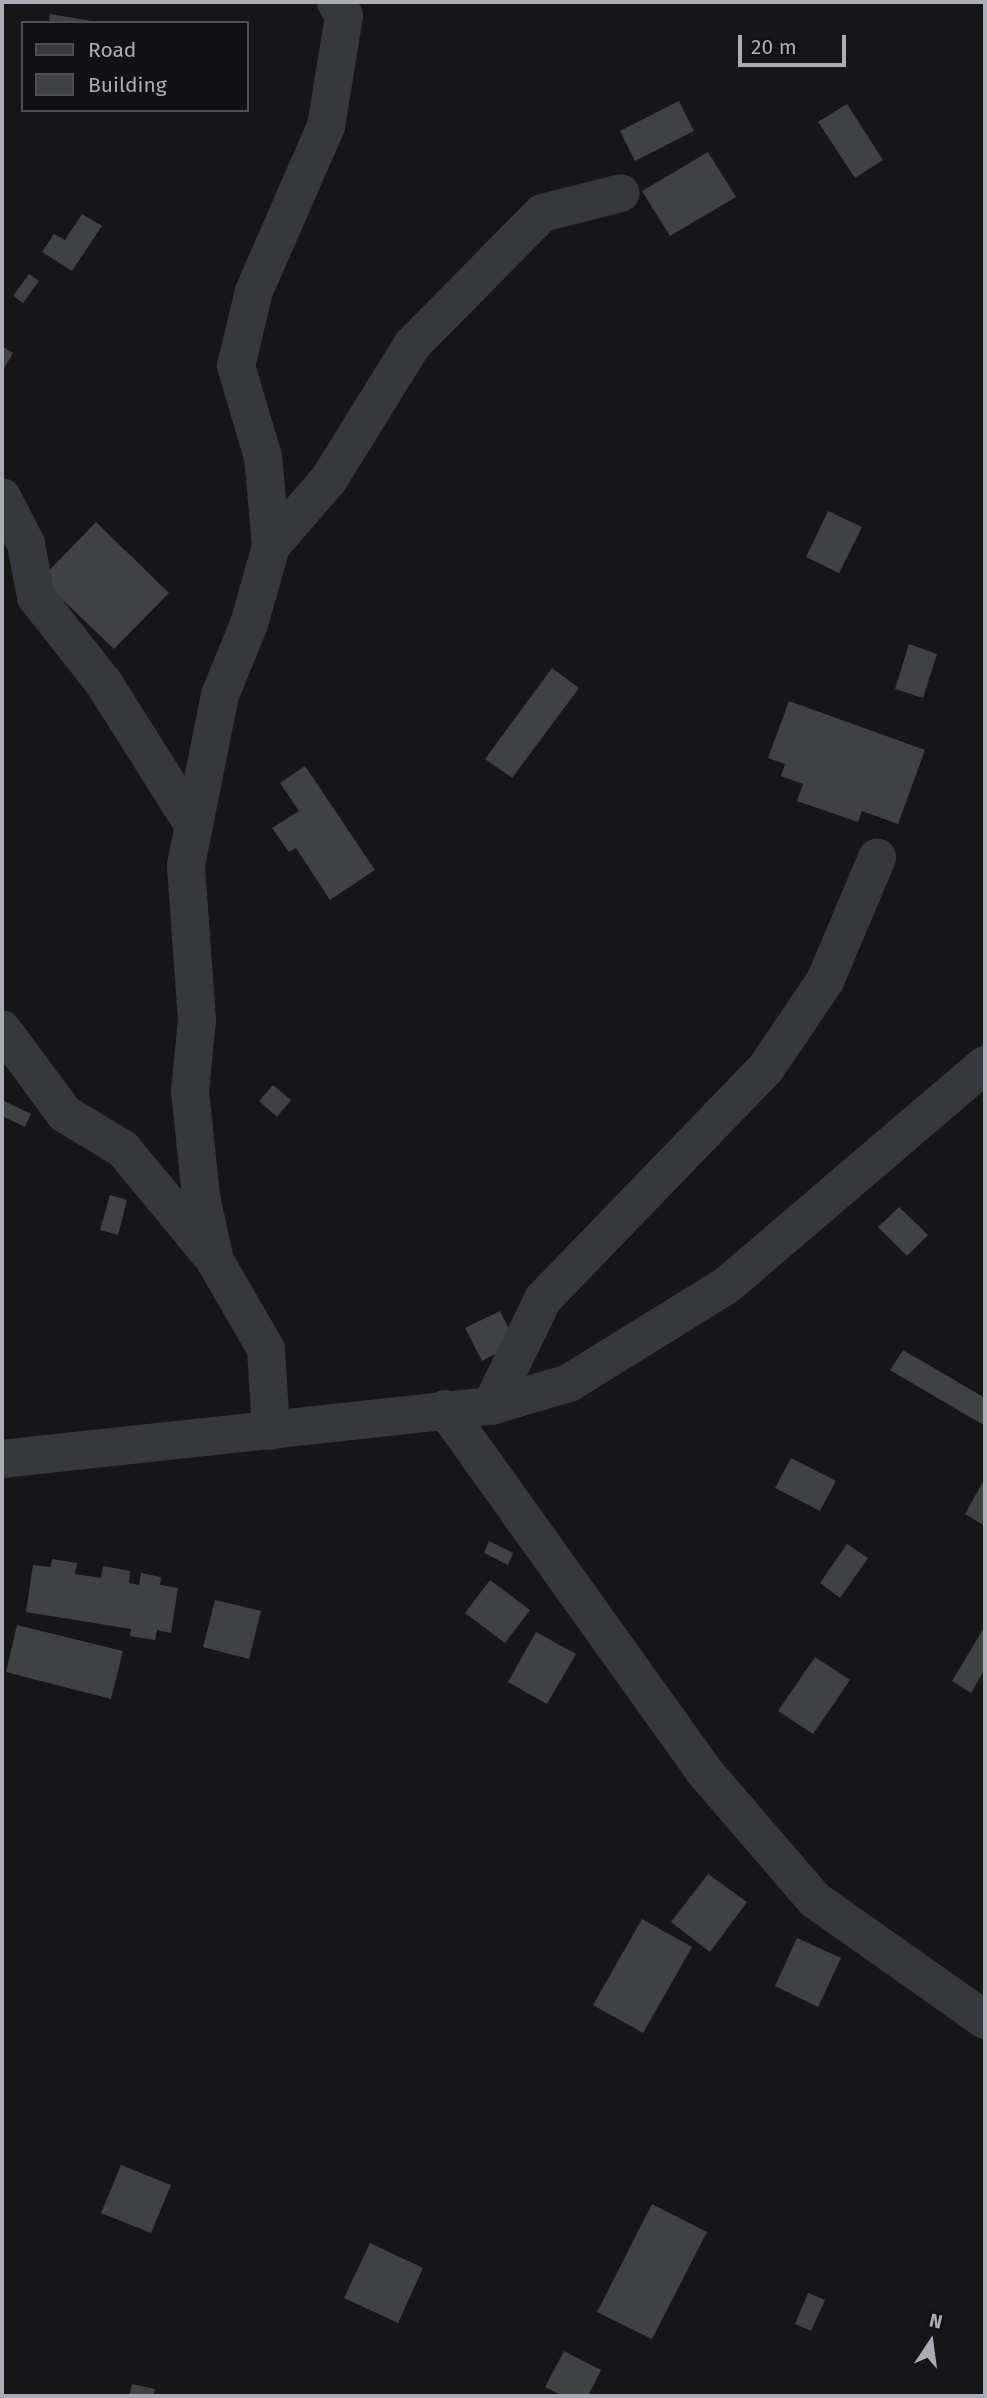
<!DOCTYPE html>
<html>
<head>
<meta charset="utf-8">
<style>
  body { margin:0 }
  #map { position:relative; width:987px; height:2398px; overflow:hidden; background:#161618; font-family:"Fira Sans",sans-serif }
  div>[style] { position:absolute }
  .building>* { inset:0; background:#404145 }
  .minor>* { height:38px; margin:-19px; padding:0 19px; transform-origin:19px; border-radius:19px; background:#37383d }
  span { translate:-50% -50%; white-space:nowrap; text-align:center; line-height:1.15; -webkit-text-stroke:7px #111113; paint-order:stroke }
  .frame { position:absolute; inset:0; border:4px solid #a8adb8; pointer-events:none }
  .legend { position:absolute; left:21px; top:21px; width:228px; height:91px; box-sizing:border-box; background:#111113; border:2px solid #4d4f55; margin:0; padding:9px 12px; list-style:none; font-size:21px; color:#a8adb8 }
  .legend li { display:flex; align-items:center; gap:14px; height:35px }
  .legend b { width:35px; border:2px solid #4d4f55 }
  .north { position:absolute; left:896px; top:2307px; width:70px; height:70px; -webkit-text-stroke:5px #111113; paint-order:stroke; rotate:13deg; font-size:19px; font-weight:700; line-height:28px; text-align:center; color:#a8adb8 }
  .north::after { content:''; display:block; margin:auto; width:24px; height:32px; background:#a8adb8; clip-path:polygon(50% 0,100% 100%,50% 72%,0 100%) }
  .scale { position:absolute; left:738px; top:35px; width:108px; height:32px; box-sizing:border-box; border:4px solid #a8adb8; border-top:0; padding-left:9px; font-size:21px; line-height:24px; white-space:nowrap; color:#a8adb8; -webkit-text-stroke:5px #111113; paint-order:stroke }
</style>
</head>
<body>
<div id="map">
  <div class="building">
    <div style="clip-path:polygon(50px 14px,92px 21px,92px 23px,49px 23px)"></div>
    <div style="clip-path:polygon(679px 101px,694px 131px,635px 161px,620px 131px)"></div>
    <div style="clip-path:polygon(847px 104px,883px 160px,855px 178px,818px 122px)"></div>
    <div style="clip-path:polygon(708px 152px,736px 197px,670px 236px,642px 191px)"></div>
    <div style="clip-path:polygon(82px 214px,102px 226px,72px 271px,42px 252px,54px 234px,65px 240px)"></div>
    <div style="clip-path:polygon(29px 274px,39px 281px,23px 303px,13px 296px)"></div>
    <div style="clip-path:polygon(2px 346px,13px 353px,2px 372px)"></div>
    <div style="clip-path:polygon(828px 511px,862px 527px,839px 573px,806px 557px)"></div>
    <div style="clip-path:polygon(96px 522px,169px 593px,114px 649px,41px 579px)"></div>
    <div style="clip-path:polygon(909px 644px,937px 654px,923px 698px,895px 689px)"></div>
    <div style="clip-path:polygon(552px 668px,579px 688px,512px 778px,485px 759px)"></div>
    <div style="clip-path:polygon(789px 701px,925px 750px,898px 824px,862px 811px,858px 822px,797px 801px,803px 784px,781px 776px,785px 764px,768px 758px)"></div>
    <div style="clip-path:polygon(305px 766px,375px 870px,330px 900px,296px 848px,289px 852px,272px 828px,299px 811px,280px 783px)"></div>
    <div style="clip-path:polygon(273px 1085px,291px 1100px,277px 1117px,259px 1101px)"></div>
    <div style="clip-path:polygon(2px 1100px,31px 1114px,25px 1127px,2px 1116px)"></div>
    <div style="clip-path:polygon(110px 1195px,127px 1200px,118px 1235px,100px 1230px)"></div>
    <div style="clip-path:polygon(899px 1207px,928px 1235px,907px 1256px,878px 1227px)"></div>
    <div style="clip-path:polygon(500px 1311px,516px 1343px,482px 1361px,465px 1328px)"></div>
    <div style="clip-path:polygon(903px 1350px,985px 1398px,985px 1426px,890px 1370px)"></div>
    <div style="clip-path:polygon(791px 1458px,836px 1481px,820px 1511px,775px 1488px)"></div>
    <div style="clip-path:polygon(985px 1478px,985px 1526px,965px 1514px)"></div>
    <div style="clip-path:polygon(489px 1541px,513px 1553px,508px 1565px,484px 1553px)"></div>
    <div style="clip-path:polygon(847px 1544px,868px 1558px,840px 1598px,820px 1583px)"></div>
    <div style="clip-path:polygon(52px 1559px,77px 1563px,75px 1574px,101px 1578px,103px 1566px,130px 1571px,129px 1583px,139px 1585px,141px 1573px,161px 1577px,160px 1585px,178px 1588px,171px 1633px,157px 1630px,155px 1640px,130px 1636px,131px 1629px,26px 1612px,33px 1565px,51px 1567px)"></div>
    <div style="clip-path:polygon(490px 1580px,530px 1610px,505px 1643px,465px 1613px)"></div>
    <div style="clip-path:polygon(215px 1600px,261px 1611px,249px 1659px,203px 1647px)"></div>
    <div style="clip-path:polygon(17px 1625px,123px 1651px,111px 1699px,6px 1672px)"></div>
    <div style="clip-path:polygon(985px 1626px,985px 1669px,971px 1693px,952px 1681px)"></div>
    <div style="clip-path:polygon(536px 1632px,576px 1654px,547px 1704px,508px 1682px)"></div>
    <div style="clip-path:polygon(815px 1657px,850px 1680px,813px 1734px,778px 1711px)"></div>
    <div style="clip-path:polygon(708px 1874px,747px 1902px,710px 1952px,671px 1922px)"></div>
    <div style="clip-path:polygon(642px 1919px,692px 1947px,643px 2033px,593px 2005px)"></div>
    <div style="clip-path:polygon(797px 1938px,841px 1958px,818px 2007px,775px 1986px)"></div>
    <div style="clip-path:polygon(121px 2165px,171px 2185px,151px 2233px,101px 2213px)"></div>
    <div style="clip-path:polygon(652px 2204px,707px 2232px,652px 2339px,597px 2312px)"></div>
    <div style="clip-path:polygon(370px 2243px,423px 2268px,398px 2323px,344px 2298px)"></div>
    <div style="clip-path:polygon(808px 2293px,825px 2300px,811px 2331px,795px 2324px)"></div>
    <div style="clip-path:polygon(564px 2351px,601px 2370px,588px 2396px,563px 2396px,545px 2387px)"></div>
    <div style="clip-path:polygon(132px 2384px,155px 2389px,153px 2396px,129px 2396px)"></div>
  </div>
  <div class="minor">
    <div style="left:2px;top:497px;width:53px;rotate:62.9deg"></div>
    <div style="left:26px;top:544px;width:54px;rotate:79.3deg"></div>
    <div style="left:36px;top:597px;width:108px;rotate:51.8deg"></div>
    <div style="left:103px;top:682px;width:167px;rotate:57.7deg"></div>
    <div style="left:271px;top:546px;width:89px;rotate:-49.1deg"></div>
    <div style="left:329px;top:479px;width:158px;rotate:-58.2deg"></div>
    <div style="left:412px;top:345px;width:185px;rotate:-45.4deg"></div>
    <div style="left:542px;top:213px;width:81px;rotate:-14.2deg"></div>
    <div style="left:2px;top:1029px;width:106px;rotate:53.5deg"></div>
    <div style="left:65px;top:1114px;width:68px;rotate:31.1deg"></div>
    <div style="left:123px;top:1149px;width:136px;rotate:50.4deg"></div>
    <div style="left:491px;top:1406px;width:119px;rotate:-64.1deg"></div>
    <div style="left:543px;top:1299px;width:321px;rotate:-46deg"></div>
    <div style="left:766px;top:1068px;width:105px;rotate:-55.9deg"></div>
    <div style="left:825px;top:981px;width:134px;rotate:-67.1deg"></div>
    <div style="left:445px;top:1409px;width:444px;rotate:54.4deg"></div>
    <div style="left:703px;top:1770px;width:172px;rotate:49.3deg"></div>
    <div style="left:815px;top:1900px;width:208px;rotate:35.2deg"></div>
    <div style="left:271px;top:1431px;width:82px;rotate:-93.5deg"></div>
    <div style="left:266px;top:1349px;width:102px;rotate:-120.1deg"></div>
    <div style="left:215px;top:1261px;width:66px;rotate:-102.2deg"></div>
    <div style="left:201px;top:1196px;width:106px;rotate:-96deg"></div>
    <div style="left:190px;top:1091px;width:71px;rotate:-84.4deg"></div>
    <div style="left:197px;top:1020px;width:155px;rotate:-94.1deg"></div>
    <div style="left:186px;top:865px;width:173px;rotate:-78.7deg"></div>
    <div style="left:220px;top:695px;width:77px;rotate:-67.8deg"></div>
    <div style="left:249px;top:624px;width:81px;rotate:-74.2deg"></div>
    <div style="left:271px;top:546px;width:89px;rotate:-95.1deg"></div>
    <div style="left:263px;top:457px;width:95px;rotate:-106.5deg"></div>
    <div style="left:236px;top:366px;width:77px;rotate:-76.5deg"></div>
    <div style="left:254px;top:291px;width:180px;rotate:-66.4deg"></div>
    <div style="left:326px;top:126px;width:111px;rotate:-80.7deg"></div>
    <div style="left:344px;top:16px;width:16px;rotate:-120deg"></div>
    <div style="left:2px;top:1459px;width:492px;rotate:-6.2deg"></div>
    <div style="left:491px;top:1406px;width:81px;rotate:-16.4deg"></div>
    <div style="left:569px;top:1383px;width:186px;rotate:-31.8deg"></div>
    <div style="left:727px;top:1285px;width:339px;rotate:-40.5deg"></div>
  </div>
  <div class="frame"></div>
  <ul class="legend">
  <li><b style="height:9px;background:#37383d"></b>Road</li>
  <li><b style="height:19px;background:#404145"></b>Building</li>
  </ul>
  <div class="north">N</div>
  <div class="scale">20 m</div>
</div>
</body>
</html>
